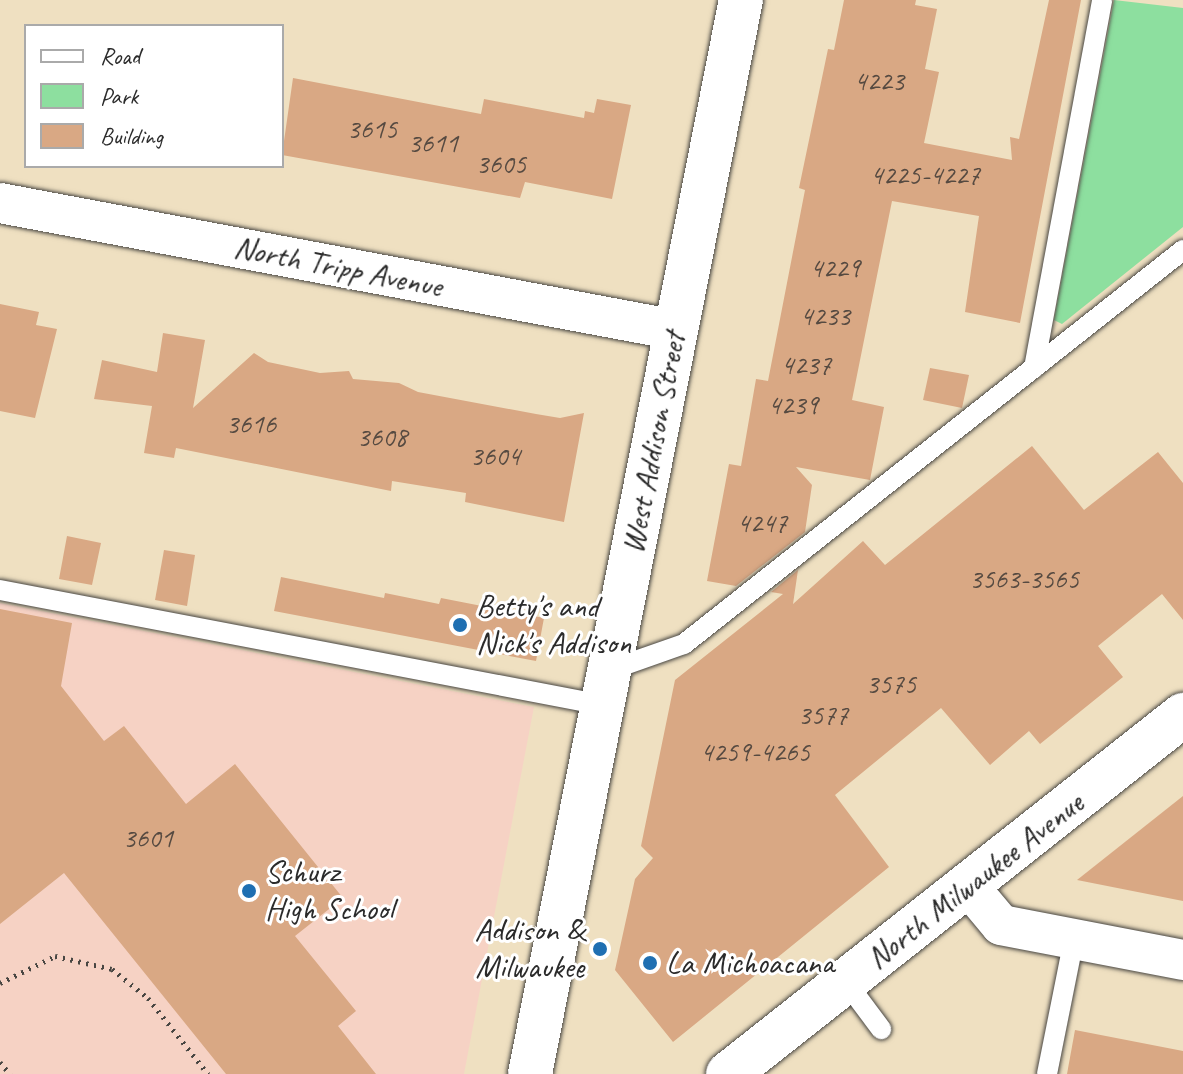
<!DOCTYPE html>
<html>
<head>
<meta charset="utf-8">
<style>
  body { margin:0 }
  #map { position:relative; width:1183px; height:1074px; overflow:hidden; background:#efe0c1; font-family:Caveat,sans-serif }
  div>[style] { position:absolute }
  .built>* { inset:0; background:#f6d2c4 }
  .green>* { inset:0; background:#8ddf9f }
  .building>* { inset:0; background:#d9a884 }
  .path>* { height:5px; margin-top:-2.5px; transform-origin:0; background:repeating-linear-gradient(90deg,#484642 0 2px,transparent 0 8px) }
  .roads { filter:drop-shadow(0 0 2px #484642) drop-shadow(0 0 2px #484642) }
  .lane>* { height:20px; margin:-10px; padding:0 10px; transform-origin:10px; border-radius:10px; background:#fff }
  .street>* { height:40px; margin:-20px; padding:0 20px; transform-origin:20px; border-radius:20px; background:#fff }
  .secondary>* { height:44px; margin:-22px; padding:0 22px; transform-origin:22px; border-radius:22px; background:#fff }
  .dots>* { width:22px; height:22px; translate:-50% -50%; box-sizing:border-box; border:4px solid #fff; border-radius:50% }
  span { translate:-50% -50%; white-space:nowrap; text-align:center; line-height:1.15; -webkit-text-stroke:6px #fff; paint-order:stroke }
  .number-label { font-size:28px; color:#564a41 }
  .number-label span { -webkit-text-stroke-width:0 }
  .street-label { font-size:32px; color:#2b2b2b }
  .poi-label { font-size:32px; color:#2b2b2b }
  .left { translate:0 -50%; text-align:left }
  .right { translate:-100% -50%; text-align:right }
  .legend { position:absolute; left:24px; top:24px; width:260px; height:144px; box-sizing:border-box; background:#fff; border:2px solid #aaa; margin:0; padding:10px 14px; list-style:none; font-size:24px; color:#2b2b2b }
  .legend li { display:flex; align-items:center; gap:16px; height:40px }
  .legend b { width:40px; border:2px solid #aaa }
</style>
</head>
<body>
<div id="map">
  <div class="built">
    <div style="clip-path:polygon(0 603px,534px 707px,464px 1074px,0 1074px)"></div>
  </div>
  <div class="green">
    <div style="clip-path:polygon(1114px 0,1183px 8px,1183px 227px,1062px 324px,1054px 320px)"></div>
  </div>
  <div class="building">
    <div style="clip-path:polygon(844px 0,916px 0,915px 5px,937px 9px,925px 69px,939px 72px,924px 143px,1012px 160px,1010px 137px,1019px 139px,1049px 0,1081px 0,1020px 323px,965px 312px,979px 216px,892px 201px,852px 400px,884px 407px,870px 480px,796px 467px,812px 485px,805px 532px,736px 586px,707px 581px,729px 464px,741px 466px,756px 379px,768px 381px,805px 190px,799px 188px,828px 49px,834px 50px)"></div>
    <div style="clip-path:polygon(293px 78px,481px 114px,484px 99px,584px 118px,585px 111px,594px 113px,597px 99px,631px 105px,612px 199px,525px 182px,520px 198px,282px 155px)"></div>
    <div style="clip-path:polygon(0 304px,39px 312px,36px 325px,57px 329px,35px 418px,0 411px)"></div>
    <div style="clip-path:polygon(163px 333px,205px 340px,193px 408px,254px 353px,268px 362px,320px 373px,349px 371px,353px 379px,399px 383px,418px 392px,536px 414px,560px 418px,584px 413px,564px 522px,465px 502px,466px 493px,392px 481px,391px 491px,176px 448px,174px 458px,144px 453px,152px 406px,94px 399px,102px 360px,157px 372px)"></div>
    <div style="clip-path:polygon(930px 368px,969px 375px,962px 408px,923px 400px)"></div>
    <div style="clip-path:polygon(1032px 446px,1084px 510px,1158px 452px,1183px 483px,1183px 620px,1162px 594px,1098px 646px,1123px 677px,1040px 744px,1029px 731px,990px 765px,941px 708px,835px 795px,889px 867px,673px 1042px,615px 970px,635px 879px,653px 858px,641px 846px,675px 680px,783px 594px,771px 592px,798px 570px,793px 604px,863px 541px,885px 565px)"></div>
    <div style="clip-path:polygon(67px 536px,101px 543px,92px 585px,59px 579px)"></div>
    <div style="clip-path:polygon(164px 550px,195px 555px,187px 606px,155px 600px)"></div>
    <div style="clip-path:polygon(281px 577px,384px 598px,385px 593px,439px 604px,441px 598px,544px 618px,536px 661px,274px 611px)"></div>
    <div style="clip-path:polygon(0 609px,72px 623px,61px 686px,104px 741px,124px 726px,186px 804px,235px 764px,343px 898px,295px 936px,356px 1011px,338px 1026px,376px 1074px,226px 1074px,64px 873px,0 924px)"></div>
    <div style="clip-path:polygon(1183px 796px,1183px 901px,1077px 880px)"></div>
    <div style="clip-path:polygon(1075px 1030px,1183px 1051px,1183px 1074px,1067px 1074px)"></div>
  </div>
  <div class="path">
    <div style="left:0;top:983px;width:61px;rotate:-26.1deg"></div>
    <div style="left:55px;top:956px;width:58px;rotate:12.8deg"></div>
    <div style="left:112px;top:969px;width:46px;rotate:38.9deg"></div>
    <div style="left:148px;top:998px;width:97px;rotate:51.7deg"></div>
    <div style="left:0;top:1062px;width:16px;rotate:50deg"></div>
  </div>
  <div class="roads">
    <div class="lane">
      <div style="left:1034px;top:368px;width:374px;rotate:-79.5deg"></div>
      <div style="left:0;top:590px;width:614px;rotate:10.8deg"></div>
      <div style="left:610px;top:670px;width:78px;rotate:-19.4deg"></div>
      <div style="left:684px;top:644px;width:636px;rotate:-38.29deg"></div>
      <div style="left:846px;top:982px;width:59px;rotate:53.3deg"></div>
      <div style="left:1047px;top:1074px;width:138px;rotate:-78.7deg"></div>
    </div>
    <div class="street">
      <div style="left:0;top:203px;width:688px;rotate:10.64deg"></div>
      <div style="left:970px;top:888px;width:48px;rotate:50deg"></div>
      <div style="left:1001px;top:925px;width:185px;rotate:10.9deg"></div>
    </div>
    <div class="secondary">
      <div style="left:530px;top:1074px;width:1095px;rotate:-78.89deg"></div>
      <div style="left:728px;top:1074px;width:580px;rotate:-38.27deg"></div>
    </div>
  </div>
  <div class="dots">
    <div style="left:460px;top:625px;background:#1f6fb2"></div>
    <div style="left:249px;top:891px;background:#1f6fb2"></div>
    <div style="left:600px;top:949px;background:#1f6fb2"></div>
    <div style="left:650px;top:963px;background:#1f6fb2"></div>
  </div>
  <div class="number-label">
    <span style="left:879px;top:81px">4223</span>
    <span style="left:372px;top:129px">3615</span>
    <span style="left:433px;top:143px">3611</span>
    <span style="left:501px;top:164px">3605</span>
    <span style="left:925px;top:175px">4225-4227</span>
    <span style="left:835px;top:268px">4229</span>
    <span style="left:825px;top:316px">4233</span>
    <span style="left:806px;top:365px">4237</span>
    <span style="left:793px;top:405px">4239</span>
    <span style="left:251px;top:424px">3616</span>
    <span style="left:382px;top:437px">3608</span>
    <span style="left:495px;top:456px">3604</span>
    <span style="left:762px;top:523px">4247</span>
    <span style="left:1024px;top:579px">3563-3565</span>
    <span style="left:891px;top:684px">3575</span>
    <span style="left:823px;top:715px">3577</span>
    <span style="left:755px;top:752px">4259-4265</span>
    <span style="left:148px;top:838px">3601</span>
  </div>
  <div class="street-label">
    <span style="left:338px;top:267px;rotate:11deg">North Tripp Avenue</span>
    <span style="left:654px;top:443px;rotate:-79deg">West Addison Street</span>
    <span style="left:975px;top:881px;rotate:-38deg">North Milwaukee Avenue</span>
  </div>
  <div class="poi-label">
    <span class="left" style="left:476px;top:625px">Betty's and<br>Nick's Addison</span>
    <span class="left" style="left:265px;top:891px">Schurz<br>High School</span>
    <span class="right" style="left:584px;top:949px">Addison &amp;<br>Milwaukee</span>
    <span class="left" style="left:666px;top:963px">La Michoacana</span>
  </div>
  <ul class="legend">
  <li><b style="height:10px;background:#fff"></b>Road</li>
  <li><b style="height:22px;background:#8ddf9f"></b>Park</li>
  <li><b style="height:22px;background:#d9a884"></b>Building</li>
  </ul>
</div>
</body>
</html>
